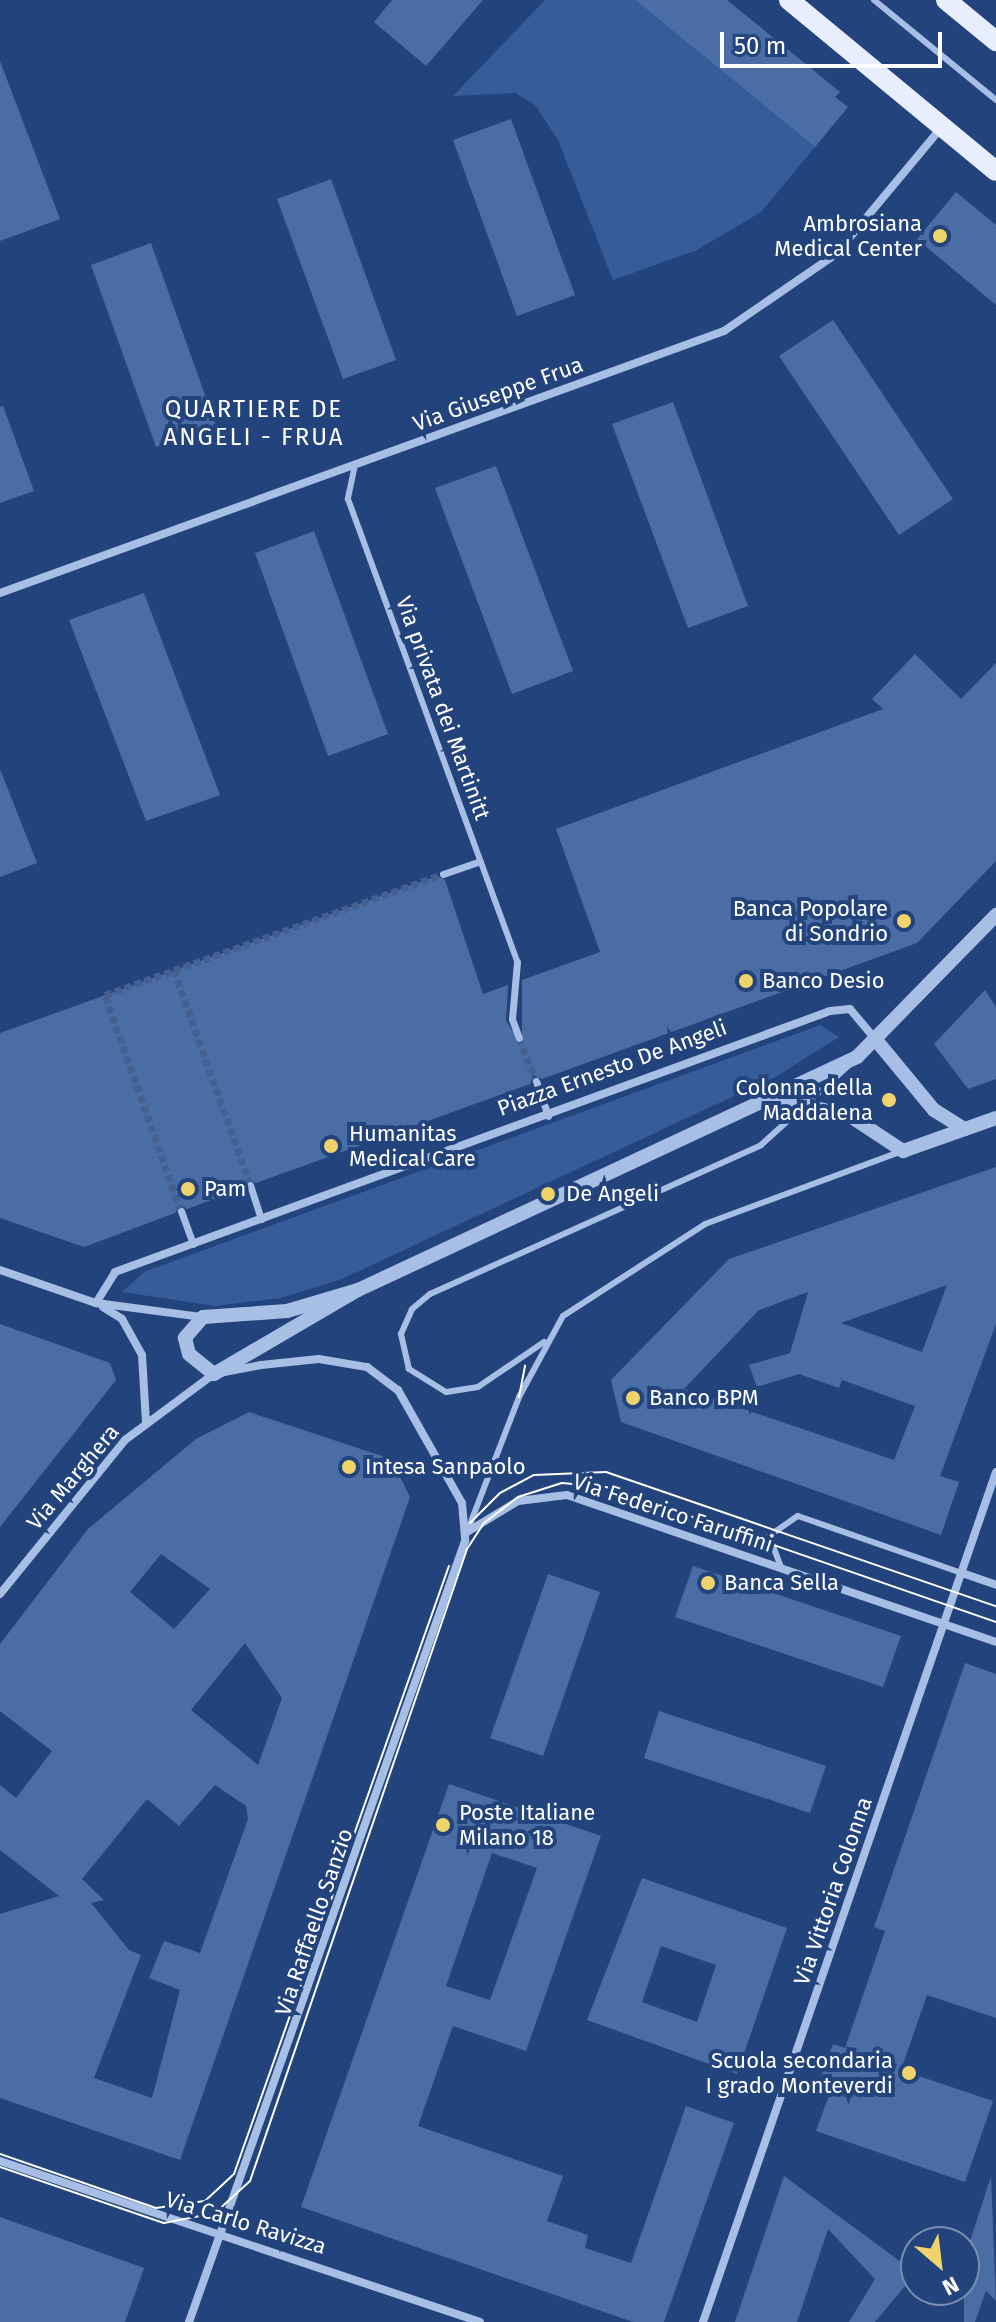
<!DOCTYPE html>
<html>
<head>
<meta charset="utf-8">
<style>
  body { margin:0 }
  #map { position:relative; width:996px; height:2322px; overflow:hidden; background:#23437c; font-family:"Fira Sans",sans-serif }
  div>[style] { position:absolute }
  .green>* { inset:0; background:#375c9a }
  .building>* { inset:0; background:#4b6da5 }
  .pedestrian-tunnel>* { height:7px; margin-top:-3.5px; transform-origin:0; background:repeating-linear-gradient(90deg,#445f90 0 7px,transparent 0 10.5px) }
  .service>* { height:6px; margin:-3px; padding:0 3px; transform-origin:3px; border-radius:3px; background:#a7bfe5 }
  .pedestrian>* { height:7px; margin:-3.5px; padding:0 3.5px; transform-origin:3.5px; border-radius:3.5px; background:#a7bfe5 }
  .minor>* { height:8px; margin:-4px; padding:0 4px; transform-origin:4px; border-radius:4px; background:#a7bfe5 }
  .tertiary>* { height:14px; margin:-7px; padding:0 7px; transform-origin:7px; border-radius:7px; background:#a7bfe5 }
  .primary>* { height:20px; margin:-10px; padding:0 10px; transform-origin:10px; border-radius:10px; background:#e8eefd }
  .tram>* { height:2px; margin:-1px; padding:0 1px; transform-origin:1px; border-radius:1px; background:#fff }
  .dots>* { width:22px; height:22px; translate:-50% -50%; box-sizing:border-box; border:4px solid #23437c; border-radius:50% }
  span { translate:-50% -50%; white-space:nowrap; text-align:center; line-height:1.15; -webkit-text-stroke:8px #23437c; paint-order:stroke }
  .poi-label { font-size:22px; color:#fff }
  .right { translate:-100% -50%; text-align:right }
  .left { translate:0 -50%; text-align:left }
  .street-label { font-size:22px; color:#fff }
  .neighbourhood-label { font-size:24px; color:#fff; letter-spacing:2px }
  .north { position:absolute; left:900px; top:2226px; width:80px; height:80px; box-sizing:border-box; background:#23437c; border:2px solid #7b8eb0; border-radius:50%; rotate:152deg; font-size:22px; font-weight:700; line-height:32px; text-align:center; color:#fff }
  .north::after { content:''; display:block; margin:auto; width:28px; height:36px; background:#f0d46b; clip-path:polygon(50% 0,100% 100%,50% 72%,0 100%) }
  .scale { position:absolute; left:720px; top:32px; width:222px; height:36px; box-sizing:border-box; border:4px solid #fff; border-top:0; padding-left:10px; font-size:24px; line-height:28px; white-space:nowrap; color:#fff; -webkit-text-stroke:6px #23437c; paint-order:stroke }
</style>
</head>
<body>
<div id="map">
  <div class="green">
    <div style="clip-path:polygon(545px 0,635px 0,815px 147px,761px 212px,697px 250px,613px 280px,558px 140px,535px 105px,515px 93px,453px 96px)"></div>
    <div style="clip-path:polygon(820px 1025px,839px 1037px,777px 1076px,342px 1279px,281px 1298px,215px 1306px,122px 1292px,144px 1272px)"></div>
  </div>
  <div class="building">
    <div style="clip-path:polygon(392px 0,483px 0,426px 66px,374px 22px)"></div>
    <div style="clip-path:polygon(635px 0,727px 0,840px 92px,835px 97px,848px 107px,815px 147px)"></div>
    <div style="clip-path:polygon(0 61px,60px 219px,0 241px)"></div>
    <div style="clip-path:polygon(511px 119px,575px 295px,517px 316px,453px 140px)"></div>
    <div style="clip-path:polygon(331px 179px,396px 360px,343px 379px,277px 199px)"></div>
    <div style="clip-path:polygon(956px 192px,996px 225px,996px 305px,917px 239px)"></div>
    <div style="clip-path:polygon(151px 243px,216px 426px,156px 447px,91px 265px)"></div>
    <div style="clip-path:polygon(833px 320px,953px 499px,899px 535px,779px 356px)"></div>
    <div style="clip-path:polygon(673px 402px,748px 606px,688px 628px,612px 424px)"></div>
    <div style="clip-path:polygon(3px 406px,34px 491px,0 503px,0 407px)"></div>
    <div style="clip-path:polygon(496px 466px,573px 671px,512px 694px,435px 488px)"></div>
    <div style="clip-path:polygon(314px 531px,388px 734px,328px 756px,255px 553px)"></div>
    <div style="clip-path:polygon(144px 593px,220px 795px,146px 821px,69px 620px)"></div>
    <div style="clip-path:polygon(915px 654px,961px 699px,996px 663px,996px 861px,917px 943px,542px 1079px,533px 1075px,530px 1084px,256px 1183px,247px 1179px,244px 1188px,187px 1209px,180px 1205px,175px 1213px,84px 1247px,0 1218px,0 1033px,437px 876px,445px 880px,483px 994px,508px 985px,506px 1021px,522px 1044px,522px 980px,600px 952px,556px 829px,883px 709px,872px 699px)"></div>
    <div style="clip-path:polygon(0 769px,37px 863px,0 877px)"></div>
    <div style="clip-path:polygon(985px 990px,996px 1007px,996px 1079px,968px 1089px,934px 1044px)"></div>
    <div style="clip-path:polygon(evenodd,996px 1167px,996px 1324px,940px 1476px,959px 1482px,941px 1535px,621px 1422px,611px 1380px,729px 1259px,996px 1167px,947px 1285px,922px 1352px,841px 1323px,947px 1285px,996px 1167px,808px 1292px,790px 1353px,749px 1365px,757px 1387px,799px 1374px,839px 1388px,842px 1380px,915px 1406px,894px 1460px,684px 1389px,759px 1310px,808px 1292px)"></div>
    <div style="clip-path:polygon(0 1324px,110px 1363px,116px 1380px,0 1527px)"></div>
    <div style="clip-path:polygon(evenodd,249px 1412px,391px 1459px,410px 1497px,180px 2160px,0 2098px,0 1914px,59px 1896px,0 1850px,0 1785px,16px 1798px,52px 1751px,0 1711px,0 1644px,88px 1529px,196px 1439px,249px 1412px,161px 1554px,210px 1589px,174px 1629px,130px 1592px,161px 1554px,249px 1412px,245px 1643px,282px 1698px,258px 1765px,191px 1710px,245px 1643px,249px 1412px,215px 1785px,246px 1806px,248px 1819px,200px 1953px,164px 1941px,149px 1978px,180px 1990px,152px 2098px,94px 2078px,141px 1955px,129px 1950px,91px 1903px,104px 1900px,82px 1879px,147px 1799px,179px 1826px,215px 1785px)"></div>
    <div style="clip-path:polygon(693px 1566px,901px 1636px,883px 1687px,675px 1617px)"></div>
    <div style="clip-path:polygon(548px 1574px,600px 1592px,543px 1756px,490px 1738px)"></div>
    <div style="clip-path:polygon(965px 1663px,996px 1674px,996px 2018px,927px 1995px,901px 2070px,993px 2101px,965px 2182px,816px 2131px,832px 2087px,819px 2083px,833px 2044px,845px 2048px,885px 1931px,874px 1927px)"></div>
    <div style="clip-path:polygon(659px 1711px,826px 1766px,810px 1813px,644px 1758px)"></div>
    <div style="clip-path:polygon(evenodd,449px 1784px,601px 1836px,526px 2051px,453px 2026px,418px 2126px,563px 2176px,547px 2221px,588px 2235px,585px 2248px,631px 2263px,686px 2106px,734px 2123px,664px 2322px,633px 2322px,301px 2207px,449px 1784px,492px 1853px,537px 1868px,490px 2000px,446px 1986px,492px 1853px)"></div>
    <div style="clip-path:polygon(evenodd,642px 1878px,787px 1928px,737px 2074px,587px 2020px,642px 1878px,661px 1946px,716px 1965px,697px 2022px,642px 2002px,661px 1946px)"></div>
    <div style="clip-path:polygon(784px 2176px,916px 2273px,875px 2322px,849px 2322px,875px 2279px,828px 2229px,797px 2322px,735px 2322px)"></div>
    <div style="clip-path:polygon(991px 2176px,996px 2301px,986px 2291px,975px 2322px,964px 2322px,964px 2260px)"></div>
    <div style="clip-path:polygon(0 2217px,144px 2268px,125px 2322px,0 2322px)"></div>
  </div>
  <div class="pedestrian-tunnel">
    <div style="left:174px;top:970px;width:228px;rotate:70.5deg"></div>
    <div style="left:519px;top:1038px;width:46px;rotate:68.4deg"></div>
    <div style="left:181px;top:1211px;width:229px;rotate:-109.4deg"></div>
    <div style="left:105px;top:995px;width:359px;rotate:-19.7deg"></div>
  </div>
  <div class="service">
    <div style="left:874px;top:0;width:158px;rotate:39.3deg"></div>
    <div style="left:355px;top:465px;width:35px;rotate:102deg"></div>
    <div style="left:348px;top:499px;width:493px;rotate:69.9deg"></div>
    <div style="left:544px;top:1342px;width:80px;rotate:145.7deg"></div>
    <div style="left:478px;top:1387px;width:32px;rotate:171deg"></div>
    <div style="left:446px;top:1392px;width:44px;rotate:-148.1deg"></div>
    <div style="left:409px;top:1369px;width:36px;rotate:-103deg"></div>
    <div style="left:401px;top:1334px;width:27px;rotate:-66deg"></div>
    <div style="left:412px;top:1309px;width:23px;rotate:-40deg"></div>
    <div style="left:430px;top:1294px;width:363px;rotate:-24.2deg"></div>
    <div style="left:761px;top:1145px;width:116px;rotate:-42.2deg"></div>
    <div style="left:467px;top:1532px;width:145px;rotate:-68.9deg"></div>
    <div style="left:519px;top:1397px;width:92px;rotate:-61.5deg"></div>
    <div style="left:563px;top:1316px;width:169px;rotate:-32.9deg"></div>
    <div style="left:705px;top:1224px;width:210px;rotate:-20.3deg"></div>
    <div style="left:781px;top:1567px;width:33px;rotate:-111deg"></div>
    <div style="left:769px;top:1536px;width:35px;rotate:-35deg"></div>
    <div style="left:798px;top:1516px;width:174px;rotate:19.2deg"></div>
  </div>
  <div class="pedestrian">
    <div style="left:443px;top:874px;width:39px;rotate:-19deg"></div>
    <div style="left:517px;top:962px;width:57px;rotate:95deg"></div>
    <div style="left:512px;top:1019px;width:20px;rotate:70deg"></div>
    <div style="left:536px;top:1081px;width:37px;rotate:71deg"></div>
    <div style="left:250px;top:1185px;width:36px;rotate:72deg"></div>
    <div style="left:181px;top:1211px;width:35px;rotate:70deg"></div>
  </div>
  <div class="minor">
    <div style="left:0;top:593px;width:770px;rotate:-19.89deg"></div>
    <div style="left:724px;top:331px;width:136px;rotate:-34.5deg"></div>
    <div style="left:836px;top:254px;width:165px;rotate:-50.2deg"></div>
    <div style="left:0;top:1270px;width:102px;rotate:19deg"></div>
    <div style="left:96px;top:1303px;width:108px;rotate:7.5deg"></div>
    <div style="left:96px;top:1303px;width:36px;rotate:-58deg"></div>
    <div style="left:115px;top:1272px;width:761px;rotate:-20.05deg"></div>
    <div style="left:830px;top:1011px;width:20px;rotate:-6deg"></div>
    <div style="left:850px;top:1009px;width:40px;rotate:50deg"></div>
    <div style="left:103px;top:1307px;width:22px;rotate:32deg"></div>
    <div style="left:122px;top:1319px;width:41px;rotate:60.9deg"></div>
    <div style="left:142px;top:1355px;width:67px;rotate:86.6deg"></div>
    <div style="left:467px;top:1532px;width:60px;rotate:-31.3deg"></div>
    <div style="left:518px;top:1501px;width:49px;rotate:-7deg"></div>
    <div style="left:567px;top:1495px;width:453px;rotate:18.9deg"></div>
    <div style="left:962px;top:1573px;width:36px;rotate:19deg"></div>
    <div style="left:0;top:1594px;width:198px;rotate:-50.9deg"></div>
    <div style="left:125px;top:1440px;width:111px;rotate:-36.6deg"></div>
    <div style="left:214px;top:1374px;width:48px;rotate:-10.8deg"></div>
    <div style="left:261px;top:1365px;width:58px;rotate:-5.9deg"></div>
    <div style="left:319px;top:1359px;width:49px;rotate:9.5deg"></div>
    <div style="left:367px;top:1367px;width:39px;rotate:37deg"></div>
    <div style="left:398px;top:1390px;width:130px;rotate:60.5deg"></div>
    <div style="left:462px;top:1503px;width:38px;rotate:85deg"></div>
    <div style="left:465px;top:1541px;width:828px;rotate:109.46deg"></div>
    <div style="left:0;top:2161px;width:506px;rotate:18.54deg"></div>
    <div style="left:703px;top:2322px;width:899px;rotate:-70.98deg"></div>
  </div>
  <div class="tertiary">
    <div style="left:876px;top:1040px;width:91px;rotate:50.4deg"></div>
    <div style="left:934px;top:1110px;width:36px;rotate:32deg"></div>
    <div style="left:777px;top:1099px;width:75px;rotate:13.1deg"></div>
    <div style="left:850px;top:1116px;width:64px;rotate:33.4deg"></div>
    <div style="left:903px;top:1151px;width:99px;rotate:-19.5deg"></div>
    <div style="left:358px;top:1290px;width:74px;rotate:163.5deg"></div>
    <div style="left:287px;top:1311px;width:84px;rotate:175.9deg"></div>
    <div style="left:203px;top:1317px;width:28px;rotate:131deg"></div>
    <div style="left:185px;top:1338px;width:16px;rotate:76deg"></div>
    <div style="left:189px;top:1354px;width:32px;rotate:39deg"></div>
    <div style="left:214px;top:1374px;width:167px;rotate:-30.3deg"></div>
    <div style="left:358px;top:1290px;width:551px;rotate:-25.03deg"></div>
    <div style="left:857px;top:1057px;width:199px;rotate:-45.6deg"></div>
  </div>
  <div class="primary">
    <div style="left:789px;top:0;width:268px;rotate:39.6deg"></div>
    <div style="left:946px;top:0;width:65px;rotate:39.4deg"></div>
  </div>
  <div class="tram">
    <div style="left:519px;top:1397px;width:32px;rotate:-79deg"></div>
    <div style="left:470px;top:1523px;width:42px;rotate:-45deg"></div>
    <div style="left:500px;top:1493px;width:38px;rotate:-28deg"></div>
    <div style="left:534px;top:1475px;width:72px;rotate:-2.4deg"></div>
    <div style="left:606px;top:1472px;width:412px;rotate:19deg"></div>
    <div style="left:0;top:2154px;width:165px;rotate:19.1deg"></div>
    <div style="left:156px;top:2208px;width:49px;rotate:-8.1deg"></div>
    <div style="left:205px;top:2201px;width:40px;rotate:-43deg"></div>
    <div style="left:234px;top:2174px;width:645px;rotate:-70.53deg"></div>
    <div style="left:0;top:2167px;width:173px;rotate:18.9deg"></div>
    <div style="left:164px;top:2223px;width:52px;rotate:-11.1deg"></div>
    <div style="left:215px;top:2213px;width:47px;rotate:-42.4deg"></div>
    <div style="left:250px;top:2181px;width:668px;rotate:-71.05deg"></div>
    <div style="left:467px;top:1549px;width:31px;rotate:-57deg"></div>
    <div style="left:484px;top:1523px;width:43px;rotate:-37.4deg"></div>
    <div style="left:518px;top:1497px;width:46px;rotate:-17.7deg"></div>
    <div style="left:562px;top:1483px;width:44px;rotate:5.2deg"></div>
    <div style="left:606px;top:1487px;width:413px;rotate:19.1deg"></div>
  </div>
  <div class="dots">
    <div style="left:940px;top:236px;background:#f0d46b"></div>
    <div style="left:904px;top:921px;background:#f0d46b"></div>
    <div style="left:746px;top:981px;background:#f0d46b"></div>
    <div style="left:889px;top:1100px;background:#f0d46b"></div>
    <div style="left:331px;top:1146px;background:#f0d46b"></div>
    <div style="left:188px;top:1189px;background:#f0d46b"></div>
    <div style="left:548px;top:1194px;background:#f0d46b"></div>
    <div style="left:633px;top:1398px;background:#f0d46b"></div>
    <div style="left:349px;top:1467px;background:#f0d46b"></div>
    <div style="left:708px;top:1583px;background:#f0d46b"></div>
    <div style="left:443px;top:1825px;background:#f0d46b"></div>
    <div style="left:909px;top:2073px;background:#f0d46b"></div>
  </div>
  <div class="poi-label">
    <span class="right" style="left:922px;top:236px">Ambrosiana<br>Medical Center</span>
    <span class="right" style="left:888px;top:921px">Banca Popolare<br>di Sondrio</span>
    <span class="left" style="left:762px;top:981px">Banco Desio</span>
    <span class="right" style="left:873px;top:1100px">Colonna della<br>Maddalena</span>
    <span class="left" style="left:349px;top:1146px">Humanitas<br>Medical Care</span>
    <span class="left" style="left:204px;top:1189px">Pam</span>
    <span class="left" style="left:566px;top:1194px">De Angeli</span>
    <span class="left" style="left:649px;top:1398px">Banco BPM</span>
    <span class="left" style="left:365px;top:1467px">Intesa Sanpaolo</span>
    <span class="left" style="left:724px;top:1583px">Banca Sella</span>
    <span class="left" style="left:459px;top:1825px">Poste Italiane<br>Milano 18</span>
    <span class="right" style="left:893px;top:2073px">Scuola secondaria<br>I grado Monteverdi</span>
  </div>
  <div class="street-label">
    <span style="left:498px;top:394px;rotate:-20deg">Via Giuseppe Frua</span>
    <span style="left:443px;top:708px;rotate:70deg">Via privata dei Martinitt</span>
    <span style="left:612px;top:1068px;rotate:-20deg">Piazza Ernesto De Angeli</span>
    <span style="left:73px;top:1477px;rotate:-50deg">Via Marghera</span>
    <span style="left:673px;top:1513px;rotate:18deg">Via Federico Faruffini</span>
    <span style="left:833px;top:1891px;rotate:-71deg">Via Vittoria Colonna</span>
    <span style="left:314px;top:1922px;rotate:-71deg">Via Raffaello Sanzio</span>
    <span style="left:246px;top:2223px;rotate:17deg">Via Carlo Ravizza</span>
  </div>
  <div class="neighbourhood-label">
    <span style="left:254px;top:424px">QUARTIERE DE<br>ANGELI - FRUA</span>
  </div>
  <div class="north">N</div>
  <div class="scale">50 m</div>
</div>
</body>
</html>
